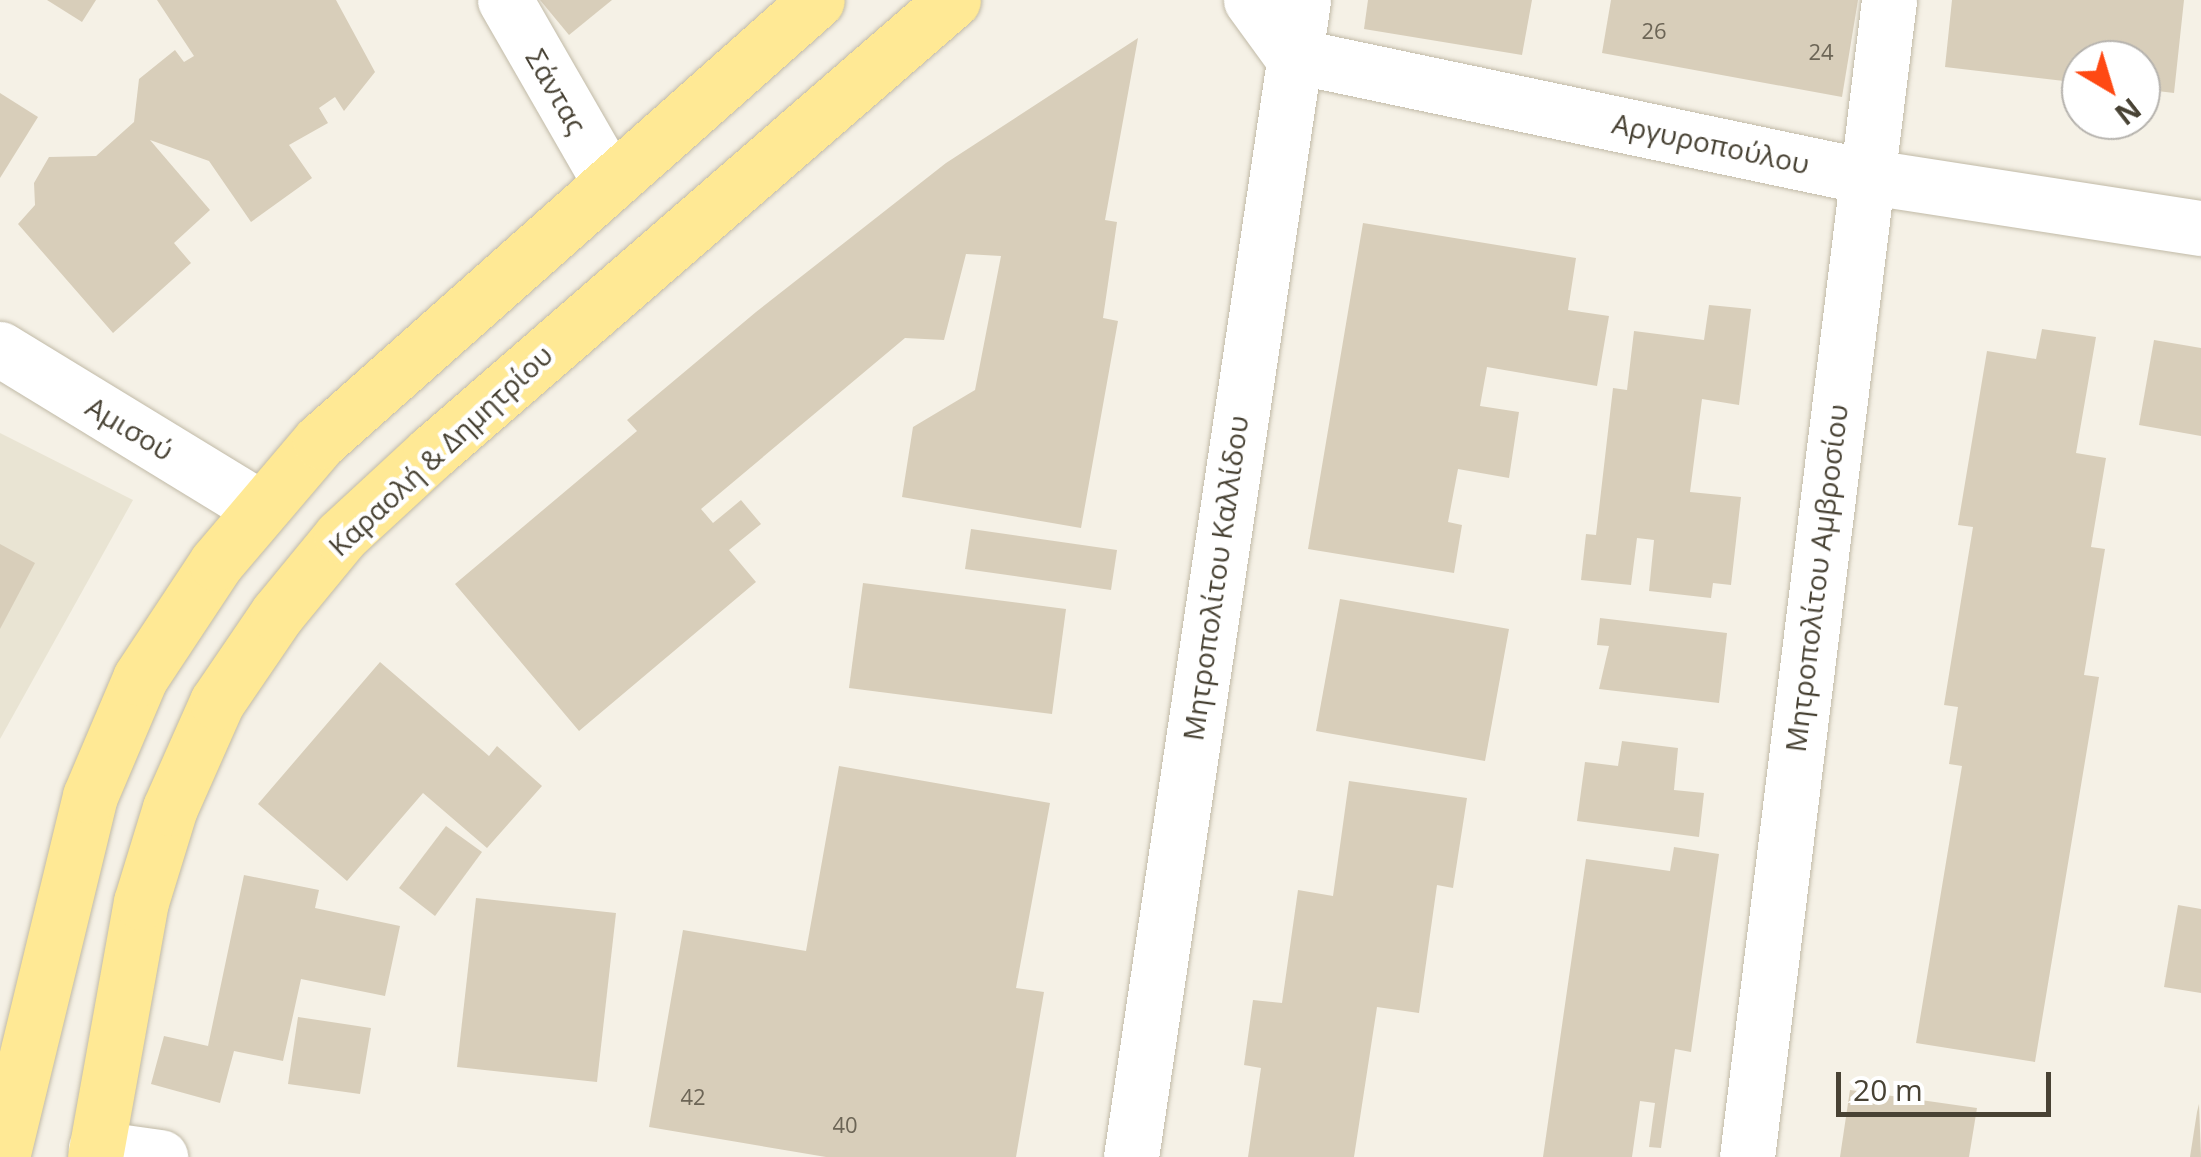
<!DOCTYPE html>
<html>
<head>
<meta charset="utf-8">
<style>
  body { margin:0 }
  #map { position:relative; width:2201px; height:1157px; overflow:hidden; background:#f5f1e6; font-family:"Open Sans",sans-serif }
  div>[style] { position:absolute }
  .residential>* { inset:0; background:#e9e4d3 }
  .building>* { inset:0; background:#d8ceba }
  .roads { filter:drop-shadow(0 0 2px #c1baa7) drop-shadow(0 0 2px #c1baa7) }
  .minor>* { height:55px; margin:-27.5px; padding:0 27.5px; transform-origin:27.5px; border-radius:27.5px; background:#fff }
  .major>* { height:55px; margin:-27.5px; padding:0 27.5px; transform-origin:27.5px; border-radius:27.5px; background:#ffe995 }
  span { translate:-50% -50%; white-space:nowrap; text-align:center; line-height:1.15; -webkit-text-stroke:9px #fff; paint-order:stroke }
  .number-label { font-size:22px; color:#6c6556 }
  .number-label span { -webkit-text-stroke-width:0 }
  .street-label { font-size:28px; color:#484234 }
  .north { position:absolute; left:2061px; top:40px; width:100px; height:100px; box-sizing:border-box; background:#fff; border:2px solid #b6b3ae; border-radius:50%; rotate:142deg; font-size:28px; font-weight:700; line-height:40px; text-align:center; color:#484234 }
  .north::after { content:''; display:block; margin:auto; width:35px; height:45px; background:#ff4913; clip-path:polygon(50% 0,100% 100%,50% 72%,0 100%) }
  .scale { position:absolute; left:1836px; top:1072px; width:215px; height:45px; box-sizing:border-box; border:5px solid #484234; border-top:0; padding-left:12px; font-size:30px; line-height:35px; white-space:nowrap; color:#484234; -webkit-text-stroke:8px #fff; paint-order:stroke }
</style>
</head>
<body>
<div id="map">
  <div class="residential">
    <div style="clip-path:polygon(0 433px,133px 500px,0 739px)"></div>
  </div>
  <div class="building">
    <div style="clip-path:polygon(47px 0,96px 0,82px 22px)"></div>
    <div style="clip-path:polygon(157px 0,336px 0,375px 72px,344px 111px,335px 97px,319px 108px,328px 123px,289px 145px,312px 178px,251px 222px,209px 161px,150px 140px,210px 210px,174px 243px,191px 263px,113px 333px,18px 224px,35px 205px,34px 183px,49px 157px,96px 156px,134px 122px,139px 79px,175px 50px,184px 62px,194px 56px)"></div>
    <div style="clip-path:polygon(540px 0,612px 0,569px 35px)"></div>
    <div style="clip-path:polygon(1368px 0,1532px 0,1522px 55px,1364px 29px)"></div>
    <div style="clip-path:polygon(1611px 0,1858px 0,1842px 97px,1602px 53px)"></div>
    <div style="clip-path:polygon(1952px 0,2184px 0,2174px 93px,2141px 89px,2141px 60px,2081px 60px,2081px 83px,1945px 67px)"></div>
    <div style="clip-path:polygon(1138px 38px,1105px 220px,1117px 222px,1103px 318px,1118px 321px,1081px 528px,902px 497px,913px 427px,975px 390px,1001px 256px,966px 254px,944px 340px,905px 338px,701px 509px,713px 523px,741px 500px,761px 524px,729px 550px,756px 582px,579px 731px,455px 584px,637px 431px,627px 420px,756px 312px,946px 163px)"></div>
    <div style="clip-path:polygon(0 93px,38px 117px,0 178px)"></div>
    <div style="clip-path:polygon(1363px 223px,1576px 258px,1568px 310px,1609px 316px,1597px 386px,1487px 367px,1480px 406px,1519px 412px,1509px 478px,1458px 469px,1448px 522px,1462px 525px,1454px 573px,1308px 549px)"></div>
    <div style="clip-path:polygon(1709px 305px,1751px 309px,1739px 405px,1702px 399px,1690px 492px,1741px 497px,1731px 585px,1713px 583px,1711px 598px,1649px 591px,1654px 540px,1637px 538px,1631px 585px,1581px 580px,1586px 534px,1596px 535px,1613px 388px,1627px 390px,1634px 331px,1704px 340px)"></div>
    <div style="clip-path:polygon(2042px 329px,2096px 337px,2076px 453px,2106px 458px,2091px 547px,2105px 549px,2084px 675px,2099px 677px,2035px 1062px,1916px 1043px,1962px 766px,1949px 764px,1958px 707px,1944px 705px,1973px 527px,1958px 525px,1987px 351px,2036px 359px)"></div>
    <div style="clip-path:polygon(2154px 340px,2201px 348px,2201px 436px,2139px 425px)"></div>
    <div style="clip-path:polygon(971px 529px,1117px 550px,1111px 590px,965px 569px)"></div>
    <div style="clip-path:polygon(0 544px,35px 563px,0 629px)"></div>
    <div style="clip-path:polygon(863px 583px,1066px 609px,1052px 714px,849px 688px)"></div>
    <div style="clip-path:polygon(1340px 599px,1509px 629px,1485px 761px,1316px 731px)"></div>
    <div style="clip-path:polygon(1600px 618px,1727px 633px,1719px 703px,1599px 689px,1609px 646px,1597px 645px)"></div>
    <div style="clip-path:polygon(380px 662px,489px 756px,497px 746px,542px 786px,487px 848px,423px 793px,347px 881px,258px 804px)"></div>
    <div style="clip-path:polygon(1622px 741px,1678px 748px,1674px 790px,1704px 793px,1699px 837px,1577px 821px,1585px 762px,1618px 766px)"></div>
    <div style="clip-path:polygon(839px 766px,1050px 803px,1016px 988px,1044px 992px,1016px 1157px,826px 1157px,649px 1127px,683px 930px,806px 951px)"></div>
    <div style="clip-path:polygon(1349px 781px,1467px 798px,1453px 888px,1437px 885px,1419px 1013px,1377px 1007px,1354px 1157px,1248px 1157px,1261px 1068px,1244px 1065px,1253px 1000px,1282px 1003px,1298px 890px,1333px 896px)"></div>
    <div style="clip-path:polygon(446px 826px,482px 852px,435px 916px,399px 888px)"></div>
    <div style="clip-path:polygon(1674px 847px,1719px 854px,1691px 1052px,1675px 1049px,1661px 1148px,1649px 1147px,1655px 1103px,1640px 1101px,1632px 1157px,1543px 1157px,1586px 859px,1670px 871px)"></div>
    <div style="clip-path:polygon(244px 875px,319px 890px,315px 908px,400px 926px,385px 996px,301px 979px,283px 1061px,234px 1051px,220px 1103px,151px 1084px,164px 1036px,208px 1046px)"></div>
    <div style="clip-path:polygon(476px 898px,616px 913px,597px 1082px,457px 1067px)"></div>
    <div style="clip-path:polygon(2178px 905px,2201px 909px,2201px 993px,2164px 987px)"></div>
    <div style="clip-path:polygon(298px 1017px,371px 1028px,360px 1094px,288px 1084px)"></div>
    <div style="clip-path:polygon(1850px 1090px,1977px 1108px,1969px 1157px,1840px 1157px)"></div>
    <div style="clip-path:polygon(2199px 1104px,2201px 1157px,2190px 1157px,2197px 1112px)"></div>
  </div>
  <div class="roads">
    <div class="minor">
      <div style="left:505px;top:0;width:209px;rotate:60.1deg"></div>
      <div style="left:1251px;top:0;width:68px;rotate:54deg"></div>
      <div style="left:1291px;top:55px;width:586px;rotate:11.92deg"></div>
      <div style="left:1864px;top:176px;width:341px;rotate:8.8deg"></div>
      <div style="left:0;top:349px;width:303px;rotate:31.4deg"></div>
      <div style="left:96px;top:1148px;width:65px;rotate:8deg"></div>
      <div style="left:1131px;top:1157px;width:1170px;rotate:-81.54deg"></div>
      <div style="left:1747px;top:1157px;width:1166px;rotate:-83deg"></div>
    </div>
    <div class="major">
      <div style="left:2px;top:1157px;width:372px;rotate:-76.3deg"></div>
      <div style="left:90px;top:796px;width:128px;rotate:-67deg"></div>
      <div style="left:140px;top:678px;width:138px;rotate:-56.5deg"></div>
      <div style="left:216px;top:563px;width:160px;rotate:-49.6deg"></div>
      <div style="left:320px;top:441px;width:664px;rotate:-41.58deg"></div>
      <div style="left:95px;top:1157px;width:259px;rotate:-79.8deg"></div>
      <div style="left:141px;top:902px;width:98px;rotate:-72.9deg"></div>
      <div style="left:170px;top:808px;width:116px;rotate:-66.1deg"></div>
      <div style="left:217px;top:702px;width:107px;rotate:-55.7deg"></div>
      <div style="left:277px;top:614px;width:101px;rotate:-50.6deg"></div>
      <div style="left:341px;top:536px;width:122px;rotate:-42.7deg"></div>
      <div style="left:431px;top:453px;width:691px;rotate:-40.95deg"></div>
    </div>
  </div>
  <div class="number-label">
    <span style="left:1654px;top:31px">26</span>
    <span style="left:1821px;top:52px">24</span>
    <span style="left:693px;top:1097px">42</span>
    <span style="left:845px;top:1125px">40</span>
  </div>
  <div class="street-label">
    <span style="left:557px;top:91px;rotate:60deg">Σάντας</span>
    <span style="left:1711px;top:143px;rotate:12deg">Αργυροπούλου</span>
    <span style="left:130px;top:428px;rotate:31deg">Αμισού</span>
    <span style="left:440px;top:450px;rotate:-43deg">Καραολή &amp; Δημητρίου</span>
    <span style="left:1215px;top:578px;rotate:-82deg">Μητροπολίτου Καλλίδου</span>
    <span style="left:1816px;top:578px;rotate:-83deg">Μητροπολίτου Αμβροσίου</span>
  </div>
  <div class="north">N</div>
  <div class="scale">20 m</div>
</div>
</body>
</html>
